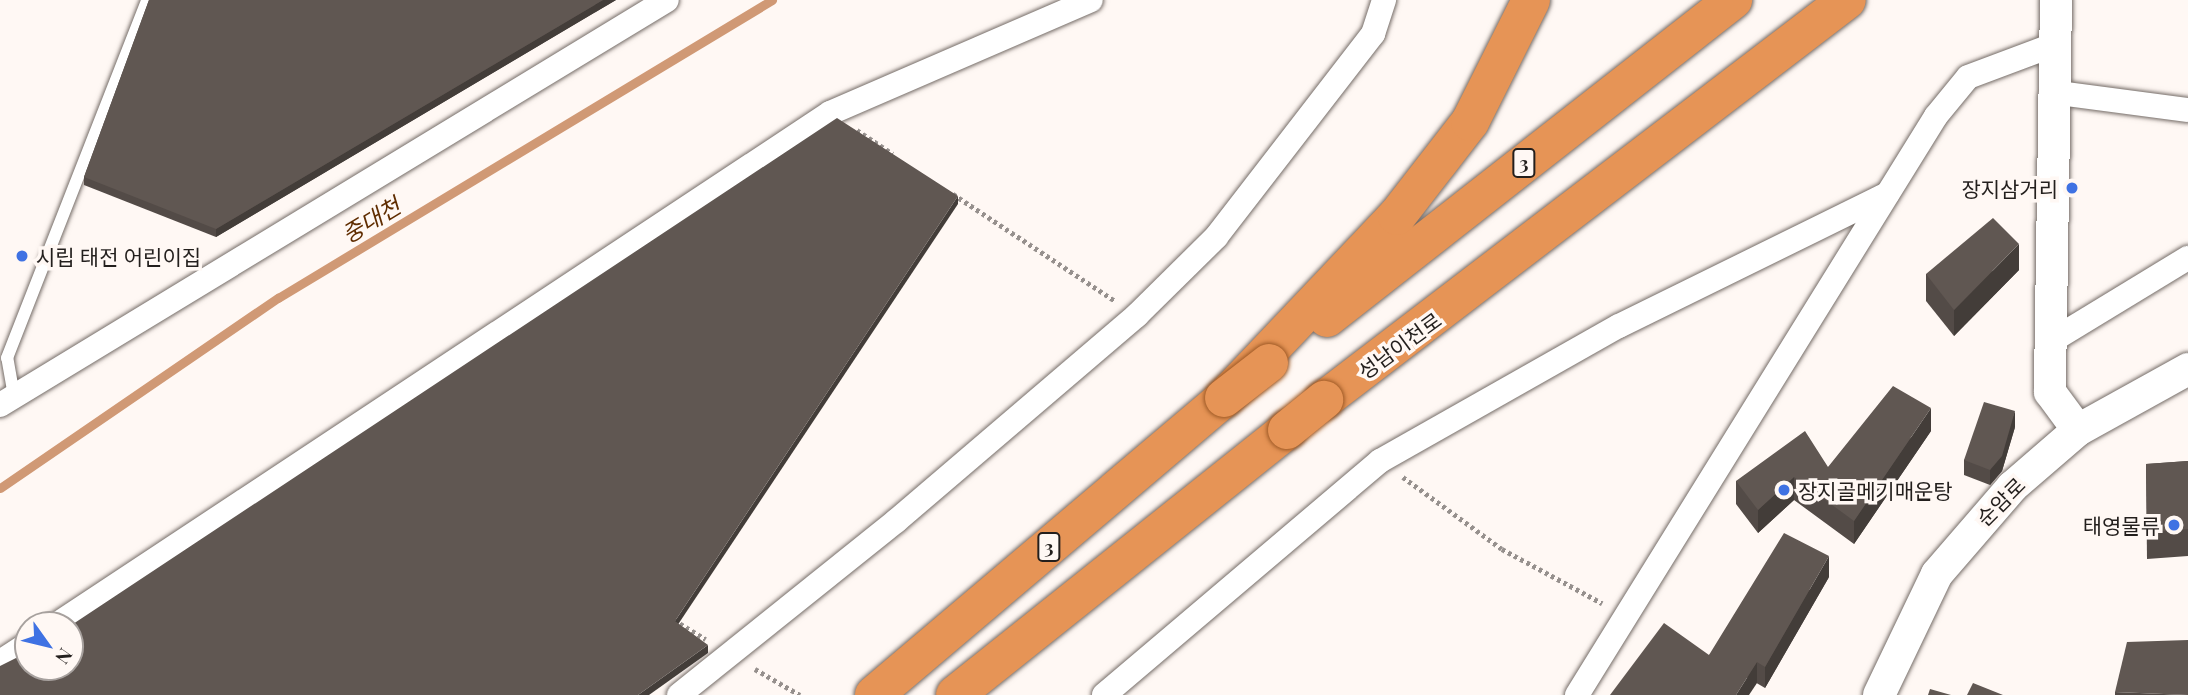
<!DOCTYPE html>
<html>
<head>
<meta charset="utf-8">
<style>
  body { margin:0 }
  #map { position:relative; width:2188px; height:695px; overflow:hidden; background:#fff8f4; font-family:"Playfair Display","Noto Sans KR",serif }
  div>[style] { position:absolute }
  .stream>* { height:9px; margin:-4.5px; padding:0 4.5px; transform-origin:4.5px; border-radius:4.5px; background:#d09975 }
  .path>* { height:4.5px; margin-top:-2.25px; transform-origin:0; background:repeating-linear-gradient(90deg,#96908d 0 3.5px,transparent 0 7px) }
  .roads { filter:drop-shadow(0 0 2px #756c67) drop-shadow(0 0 2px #756c67) }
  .service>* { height:12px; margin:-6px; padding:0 6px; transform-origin:6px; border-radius:6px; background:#fff }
  .minor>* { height:24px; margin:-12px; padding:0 12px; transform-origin:12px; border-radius:12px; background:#fff }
  .tertiary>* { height:32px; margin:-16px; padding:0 16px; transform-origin:16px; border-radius:16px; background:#fff }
  .trunk>* { height:38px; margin:-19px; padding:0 19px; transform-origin:19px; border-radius:19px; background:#e69456 }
  .bridges { filter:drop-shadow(0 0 2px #9e5a26) drop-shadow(0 0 2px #9e5a26) }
  .trunk-bridge>* { height:38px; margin:-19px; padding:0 19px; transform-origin:19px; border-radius:19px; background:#e69456 }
  .wall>* { inset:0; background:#534b47 }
  .shaded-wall>* { inset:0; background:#433d39 }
  .building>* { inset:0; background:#605752 }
  .dots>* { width:19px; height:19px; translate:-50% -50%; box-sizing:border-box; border:4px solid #fff8f4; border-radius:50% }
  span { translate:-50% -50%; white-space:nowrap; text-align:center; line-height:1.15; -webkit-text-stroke:7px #fff8f4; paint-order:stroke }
  .shield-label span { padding:2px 5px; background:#fff8f4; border:2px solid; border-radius:5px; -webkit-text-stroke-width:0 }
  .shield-label { font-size:19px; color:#231f1d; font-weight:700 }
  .poi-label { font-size:21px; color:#231f1d }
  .right { translate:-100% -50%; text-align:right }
  .left { translate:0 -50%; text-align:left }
  .street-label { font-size:21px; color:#231f1d }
  .water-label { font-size:23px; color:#602d01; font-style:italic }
  .north { position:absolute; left:14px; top:611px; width:70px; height:70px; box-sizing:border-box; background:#fff8f4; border:2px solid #a7a19e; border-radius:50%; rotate:124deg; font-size:19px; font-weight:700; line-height:28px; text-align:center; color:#231f1d }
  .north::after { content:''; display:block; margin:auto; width:24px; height:32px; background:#3f72e3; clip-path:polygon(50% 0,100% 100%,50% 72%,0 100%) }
</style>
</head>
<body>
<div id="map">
  <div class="stream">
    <div style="left:0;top:488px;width:337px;rotate:-34.4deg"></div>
    <div style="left:278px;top:298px;width:577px;rotate:-31.1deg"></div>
  </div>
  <div class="path">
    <div style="left:857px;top:130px;width:43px;rotate:33.7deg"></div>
    <div style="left:953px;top:194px;width:194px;rotate:33.4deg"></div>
    <div style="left:1403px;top:477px;width:122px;rotate:36deg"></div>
    <div style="left:1502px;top:549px;width:114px;rotate:28.4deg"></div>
    <div style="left:674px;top:620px;width:37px;rotate:31deg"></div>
    <div style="left:755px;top:669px;width:52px;rotate:30deg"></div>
  </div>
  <div class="roads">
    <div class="service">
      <div style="left:14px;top:396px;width:39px;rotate:-100deg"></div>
      <div style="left:7px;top:358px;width:384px;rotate:-68.6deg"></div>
    </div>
    <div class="minor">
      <div style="left:2051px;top:92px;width:138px;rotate:7.5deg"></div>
      <div style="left:2048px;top:343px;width:164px;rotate:-31.3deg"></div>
      <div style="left:0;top:405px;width:780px;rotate:-31.27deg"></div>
      <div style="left:56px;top:625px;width:928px;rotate:-33.48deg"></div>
      <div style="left:830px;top:113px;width:284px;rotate:-23.4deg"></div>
      <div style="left:0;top:662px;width:33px;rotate:-33deg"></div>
      <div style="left:679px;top:695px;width:278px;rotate:-38.7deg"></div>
      <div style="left:896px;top:521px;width:317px;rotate:-40.5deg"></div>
      <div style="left:1137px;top:315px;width:111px;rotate:-44.6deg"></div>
      <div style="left:1216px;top:237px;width:257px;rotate:-52.3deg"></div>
      <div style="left:1373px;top:34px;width:36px;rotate:-72deg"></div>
      <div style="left:1104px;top:695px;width:362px;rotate:-40.3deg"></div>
      <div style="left:1380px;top:461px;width:274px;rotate:-29.5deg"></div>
      <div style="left:1619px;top:326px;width:299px;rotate:-26.2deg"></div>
      <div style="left:1577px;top:695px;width:681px;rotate:-58.2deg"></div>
      <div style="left:1936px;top:116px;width:50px;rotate:-50.6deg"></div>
      <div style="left:1968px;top:77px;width:89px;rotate:-20.5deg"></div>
    </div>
    <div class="tertiary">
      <div style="left:2056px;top:0;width:392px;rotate:90.9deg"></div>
      <div style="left:2050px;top:392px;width:47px;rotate:53.6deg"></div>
      <div style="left:1879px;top:695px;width:134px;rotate:-64.4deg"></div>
      <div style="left:1937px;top:574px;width:115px;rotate:-49.2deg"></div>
      <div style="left:2012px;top:487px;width:87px;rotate:-40.8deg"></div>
      <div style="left:2078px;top:430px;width:126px;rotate:-29deg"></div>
    </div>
    <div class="trunk">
      <div style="left:1327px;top:318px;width:516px;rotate:-38.07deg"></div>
      <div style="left:1324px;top:400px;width:658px;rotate:-37.41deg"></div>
      <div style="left:874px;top:695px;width:459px;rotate:-40.3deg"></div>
      <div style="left:1224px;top:398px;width:251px;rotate:-46.5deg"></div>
      <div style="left:1397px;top:216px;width:119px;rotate:-52.2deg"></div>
      <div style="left:1470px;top:122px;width:136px;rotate:-63.4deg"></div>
      <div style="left:955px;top:695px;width:425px;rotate:-38.6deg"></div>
    </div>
  </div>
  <div class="bridges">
    <div class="trunk-bridge">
      <div style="left:1224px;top:398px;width:57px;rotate:-37.9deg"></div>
      <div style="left:1287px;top:430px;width:48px;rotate:-39deg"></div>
    </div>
  </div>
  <div class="wall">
    <div style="clip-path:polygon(149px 0,616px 0,216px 237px,84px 185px,84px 177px)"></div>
    <div style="clip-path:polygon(2019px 270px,1954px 336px,1926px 301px,1926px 274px)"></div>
    <div style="clip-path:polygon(2015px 427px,2002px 471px,1990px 485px,1964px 475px,1964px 460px)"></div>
    <div style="clip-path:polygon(1931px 431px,1854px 544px,1794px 500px,1758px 533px,1736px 504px,1736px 481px,1828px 467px)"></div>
    <div style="clip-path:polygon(2188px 461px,2188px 556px,2147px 559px,2146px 464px)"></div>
    <div style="clip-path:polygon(1829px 577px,1765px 688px,1709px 655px)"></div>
    <div style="clip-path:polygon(2115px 692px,2188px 695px,2115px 695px)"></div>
  </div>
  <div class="shaded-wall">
    <div style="clip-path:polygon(603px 0,616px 0,216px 237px,216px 229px)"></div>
    <div style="clip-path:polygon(958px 196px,958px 204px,675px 629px,675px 621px)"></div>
    <div style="clip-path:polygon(2019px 244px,2019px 270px,1954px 336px,1954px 310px)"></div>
    <div style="clip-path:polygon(1931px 408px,1931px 431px,1854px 544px,1854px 521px)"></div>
    <div style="clip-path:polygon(2015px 411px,2015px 427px,2002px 471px,1990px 485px,1990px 470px)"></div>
    <div style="clip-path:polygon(1794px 477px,1794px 500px,1758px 533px,1758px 510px)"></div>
    <div style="clip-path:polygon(1829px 556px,1829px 577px,1765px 688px,1765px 667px)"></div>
    <div style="clip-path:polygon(708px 645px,708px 653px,649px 695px,638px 695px)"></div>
    <div style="clip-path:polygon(1757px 662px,1757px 683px,1749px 695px,1736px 695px)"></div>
  </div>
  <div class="building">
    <div style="clip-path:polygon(149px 0,603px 0,216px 229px,84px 177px)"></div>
    <div style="clip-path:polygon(837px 118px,958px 196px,675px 621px,708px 645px,638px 695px,0 695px,0 666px,28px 652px,28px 667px,70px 667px,70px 626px)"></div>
    <div style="clip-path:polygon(1993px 218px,2019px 244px,1954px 310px,1926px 274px)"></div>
    <div style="clip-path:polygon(1893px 386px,1931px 408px,1854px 521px,1794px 477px,1758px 510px,1736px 481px,1805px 431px,1828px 467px)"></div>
    <div style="clip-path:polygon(1984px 402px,2015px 411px,2002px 456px,1990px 470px,1964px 460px)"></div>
    <div style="clip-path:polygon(2188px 461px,2188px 529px,2147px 533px,2146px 464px)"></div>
    <div style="clip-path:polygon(1784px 533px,1829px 556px,1765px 667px,1757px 662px,1736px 695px,1610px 695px,1664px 623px,1709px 655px)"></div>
    <div style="clip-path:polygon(2188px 640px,2188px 695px,2115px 692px,2127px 642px)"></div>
    <div style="clip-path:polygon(1973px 683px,2003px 695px,1967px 695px)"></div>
    <div style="clip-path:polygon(1930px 689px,1951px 695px,1928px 695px)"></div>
  </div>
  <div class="dots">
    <div style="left:2072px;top:188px;background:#3f72e3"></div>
    <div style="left:22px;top:256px;background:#3f72e3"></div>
    <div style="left:1784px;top:490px;background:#3f72e3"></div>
    <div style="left:2174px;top:525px;background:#3f72e3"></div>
  </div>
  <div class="shield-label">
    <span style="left:1524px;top:163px">3</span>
    <span style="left:1049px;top:547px">3</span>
  </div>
  <div class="poi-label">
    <span class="right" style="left:2058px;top:188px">장지삼거리</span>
    <span class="left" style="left:36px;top:256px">시립 태전 어린이집</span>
    <span class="left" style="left:1798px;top:490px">장지골메기매운탕</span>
    <span class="right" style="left:2160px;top:525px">태영물류</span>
  </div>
  <div class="street-label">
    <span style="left:1399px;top:345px;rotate:-36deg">성남이천로</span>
    <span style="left:2000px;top:501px;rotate:-45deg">순암로</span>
  </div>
  <div class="water-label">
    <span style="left:371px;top:220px;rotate:-31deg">중대천</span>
  </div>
  <div class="north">N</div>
</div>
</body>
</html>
